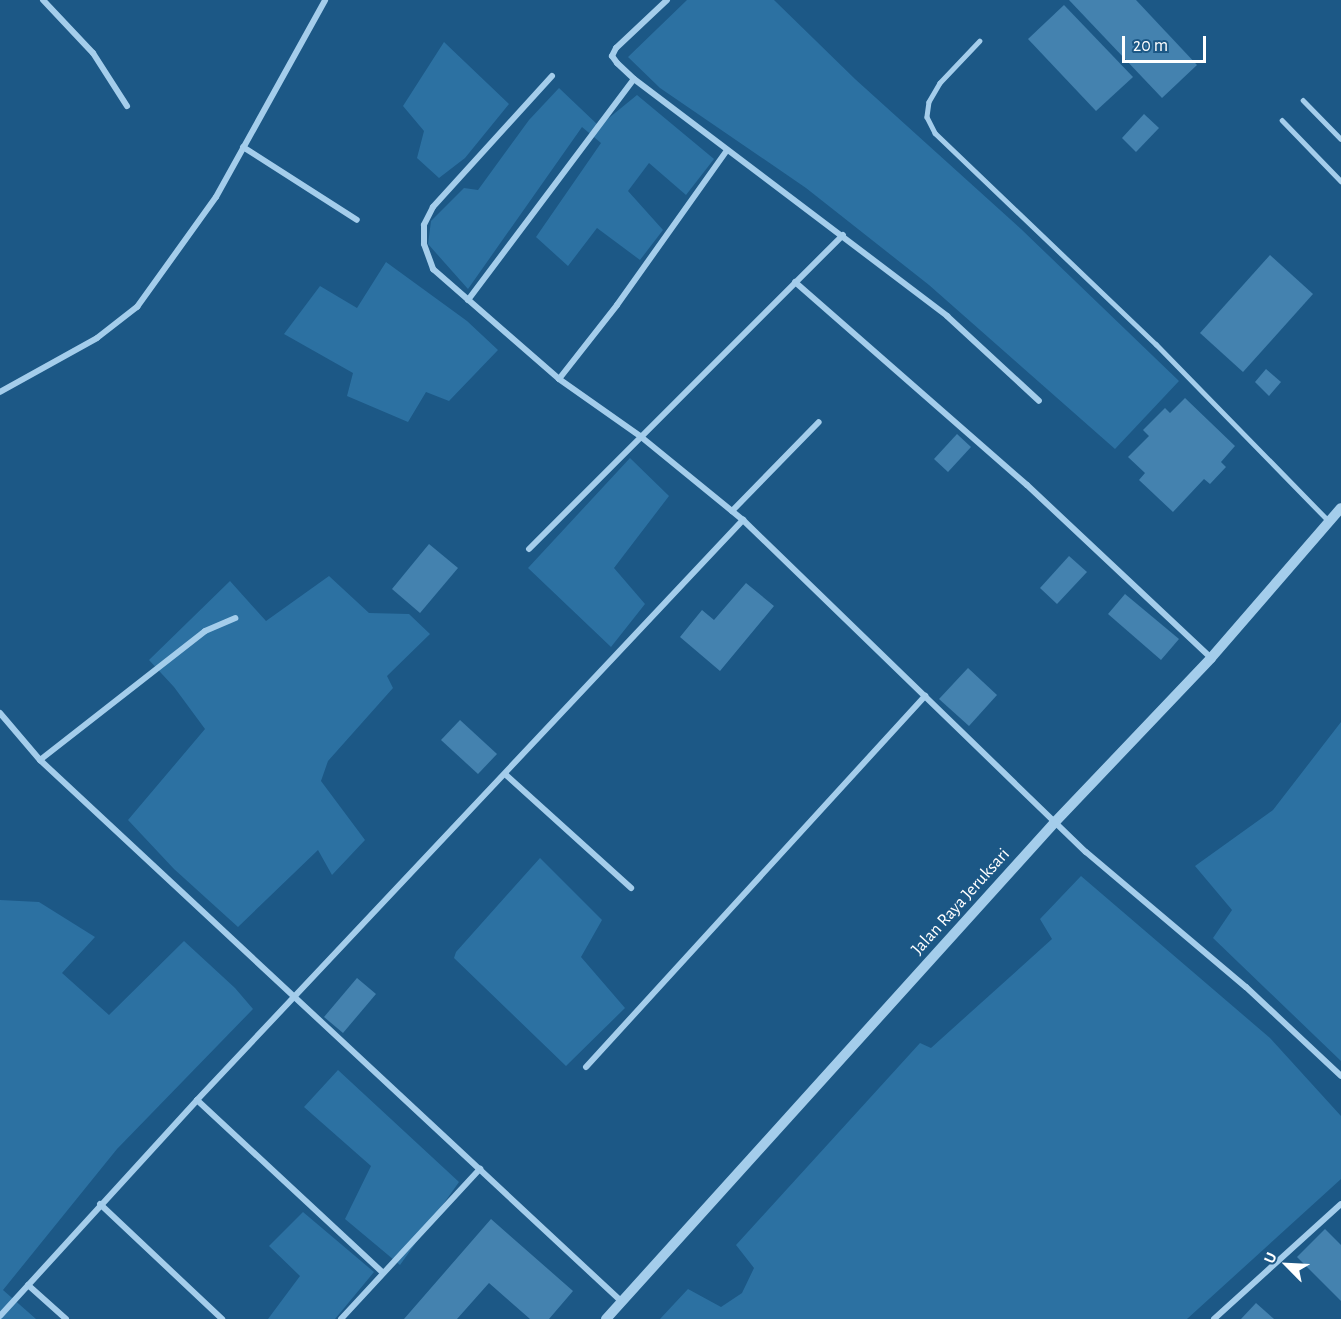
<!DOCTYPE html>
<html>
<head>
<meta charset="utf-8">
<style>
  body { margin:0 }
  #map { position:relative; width:1341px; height:1319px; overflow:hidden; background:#1c5886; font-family:"Alegreya Sans",sans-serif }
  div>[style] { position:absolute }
  .green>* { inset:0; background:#2c71a2 }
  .building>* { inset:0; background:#4482af }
  .service>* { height:4.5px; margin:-2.25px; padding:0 2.25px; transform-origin:2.25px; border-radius:2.25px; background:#a4cdeb }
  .minor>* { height:6px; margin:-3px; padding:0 3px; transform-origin:3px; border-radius:3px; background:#a4cdeb }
  .tertiary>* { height:10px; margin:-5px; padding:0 5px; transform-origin:5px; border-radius:5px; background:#a4cdeb }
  span { translate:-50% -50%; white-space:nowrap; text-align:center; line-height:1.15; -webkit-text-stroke:4.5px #1c5886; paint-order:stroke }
  .street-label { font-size:18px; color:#fff }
  .north { position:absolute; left:1257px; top:1235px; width:60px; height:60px; -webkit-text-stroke:4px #1c5886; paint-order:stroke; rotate:294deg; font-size:16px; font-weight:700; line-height:24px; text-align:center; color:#fff }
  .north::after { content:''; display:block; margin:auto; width:21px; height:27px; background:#fff; clip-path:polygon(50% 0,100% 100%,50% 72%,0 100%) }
  .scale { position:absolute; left:1122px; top:36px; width:84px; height:27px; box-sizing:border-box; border:3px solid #fff; border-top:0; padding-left:8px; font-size:18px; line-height:21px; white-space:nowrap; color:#fff; -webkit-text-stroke:4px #1c5886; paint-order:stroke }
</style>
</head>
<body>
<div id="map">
  <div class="green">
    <div style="clip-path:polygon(687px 0,774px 0,855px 79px,1021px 229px,1179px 381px,1115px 449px,929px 285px,806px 188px,660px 88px,628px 57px)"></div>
    <div style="clip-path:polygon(444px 42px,509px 104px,465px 158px,439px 178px,417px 158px,424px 131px,403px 106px)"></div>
    <div style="clip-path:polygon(559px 88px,599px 126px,637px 95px,714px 159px,686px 195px,649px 163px,628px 191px,663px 230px,640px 260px,597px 228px,568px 266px,536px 237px,601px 143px,582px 127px,468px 289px,428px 244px,431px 221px,464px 188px,478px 190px,529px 120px)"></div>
    <div style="clip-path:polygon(386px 262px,467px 321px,498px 350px,449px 401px,426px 392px,408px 422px,347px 396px,353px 373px,284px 334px,320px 286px,357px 308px)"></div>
    <div style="clip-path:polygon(630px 458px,669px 496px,614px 568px,645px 604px,611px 647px,528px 568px)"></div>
    <div style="clip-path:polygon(329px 576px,369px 613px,409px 614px,430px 634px,387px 676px,393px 688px,328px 761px,321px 781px,365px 840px,332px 875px,318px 850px,238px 927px,174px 869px,128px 820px,205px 729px,174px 687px,149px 660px,230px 581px,266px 621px)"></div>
    <div style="clip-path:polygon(1341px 722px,1341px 1061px,1213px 938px,1232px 910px,1195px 866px,1273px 810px)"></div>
    <div style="clip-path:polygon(540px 858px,602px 920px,581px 957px,625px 1008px,566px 1066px,454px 958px,456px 952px)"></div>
    <div style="clip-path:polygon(1081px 876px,1270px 1038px,1341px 1116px,1341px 1179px,1187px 1319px,660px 1319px,688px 1289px,721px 1307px,742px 1293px,754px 1268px,736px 1245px,920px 1043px,931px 1048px,1052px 939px,1040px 919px)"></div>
    <div style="clip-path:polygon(0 900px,39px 902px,95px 937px,62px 973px,109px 1015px,184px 941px,235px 988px,253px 1009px,117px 1149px,3px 1290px,36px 1319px,0 1319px)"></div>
    <div style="clip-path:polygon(338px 1070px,459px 1182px,400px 1265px,345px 1219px,371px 1166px,304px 1107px)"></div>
    <div style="clip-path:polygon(303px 1212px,374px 1272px,335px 1319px,268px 1319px,300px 1276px,269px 1246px)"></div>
  </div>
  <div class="building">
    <div style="clip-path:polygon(1069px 0,1136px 0,1197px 65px,1162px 98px)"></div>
    <div style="clip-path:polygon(1064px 5px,1133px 77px,1096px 111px,1028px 39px)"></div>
    <div style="clip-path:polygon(1144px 114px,1159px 128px,1136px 152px,1122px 138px)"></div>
    <div style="clip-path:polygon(1270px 255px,1313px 294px,1243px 372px,1200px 333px)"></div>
    <div style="clip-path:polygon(1266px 369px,1281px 382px,1269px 396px,1255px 382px)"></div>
    <div style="clip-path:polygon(1185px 398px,1235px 446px,1221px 462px,1226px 467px,1210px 484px,1204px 479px,1173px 512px,1139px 480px,1145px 473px,1128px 457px,1149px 436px,1143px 430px,1165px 408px,1170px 413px)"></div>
    <div style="clip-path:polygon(957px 434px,971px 447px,948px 472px,934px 459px)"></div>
    <div style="clip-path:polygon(429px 544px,458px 568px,420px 613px,392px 589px)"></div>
    <div style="clip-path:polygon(1069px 556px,1087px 572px,1057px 604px,1040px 588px)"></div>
    <div style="clip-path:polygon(746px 583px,774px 606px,720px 671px,680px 637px,702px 610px,714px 620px)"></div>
    <div style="clip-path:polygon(1125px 594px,1179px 639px,1161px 660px,1108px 614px)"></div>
    <div style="clip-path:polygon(968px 668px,997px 695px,969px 726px,939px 699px)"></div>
    <div style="clip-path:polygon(460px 720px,497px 754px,478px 774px,441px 740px)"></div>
    <div style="clip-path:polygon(357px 978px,376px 994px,343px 1033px,324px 1017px)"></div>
    <div style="clip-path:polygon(491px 1219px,573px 1291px,549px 1319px,530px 1319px,489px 1283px,457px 1319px,404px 1319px)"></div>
    <div style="clip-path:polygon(1325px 1229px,1341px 1245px,1341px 1301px,1297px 1257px)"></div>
    <div style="clip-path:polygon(1256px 1303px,1274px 1319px,1241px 1319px)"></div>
  </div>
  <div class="service">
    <div style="left:980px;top:41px;width:58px;rotate:133.6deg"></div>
    <div style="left:940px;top:83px;width:22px;rotate:120deg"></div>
    <div style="left:929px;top:102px;width:15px;rotate:98deg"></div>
    <div style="left:927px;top:117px;width:18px;rotate:63deg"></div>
    <div style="left:935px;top:133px;width:306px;rotate:43.7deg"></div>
    <div style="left:1156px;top:344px;width:246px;rotate:45.7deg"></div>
    <div style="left:1303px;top:100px;width:54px;rotate:45.7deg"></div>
    <div style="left:1282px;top:120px;width:85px;rotate:46deg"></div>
  </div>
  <div class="minor">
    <div style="left:43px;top:0;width:73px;rotate:46.7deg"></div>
    <div style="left:93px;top:53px;width:63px;rotate:57.3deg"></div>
    <div style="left:667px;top:0;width:70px;rotate:136.7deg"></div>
    <div style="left:616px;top:48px;width:9px;rotate:117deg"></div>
    <div style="left:612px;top:56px;width:9px;rotate:54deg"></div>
    <div style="left:617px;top:63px;width:23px;rotate:43deg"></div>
    <div style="left:634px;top:79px;width:393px;rotate:37.1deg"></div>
    <div style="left:947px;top:316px;width:125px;rotate:42.7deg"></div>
    <div style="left:552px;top:76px;width:177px;rotate:132.3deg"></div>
    <div style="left:433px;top:207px;width:20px;rotate:117deg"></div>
    <div style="left:424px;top:225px;width:19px;rotate:90deg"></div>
    <div style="left:424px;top:244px;width:27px;rotate:70deg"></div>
    <div style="left:433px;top:269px;width:167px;rotate:41.1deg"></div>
    <div style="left:559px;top:379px;width:99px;rotate:35.1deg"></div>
    <div style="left:640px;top:436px;width:133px;rotate:39.2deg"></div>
    <div style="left:743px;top:520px;width:477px;rotate:44.1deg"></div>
    <div style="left:1086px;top:852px;width:209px;rotate:40.2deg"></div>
    <div style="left:1246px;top:987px;width:130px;rotate:43.1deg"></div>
    <div style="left:243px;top:147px;width:135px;rotate:32.6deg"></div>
    <div style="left:795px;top:282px;width:308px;rotate:41.2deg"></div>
    <div style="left:1027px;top:485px;width:253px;rotate:43.2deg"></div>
    <div style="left:468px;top:300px;width:276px;rotate:-53.1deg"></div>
    <div style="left:559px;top:379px;width:94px;rotate:-51.9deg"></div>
    <div style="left:617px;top:305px;width:190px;rotate:-54.6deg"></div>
    <div style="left:0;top:392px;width:111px;rotate:-29.1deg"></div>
    <div style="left:97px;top:338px;width:51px;rotate:-37.8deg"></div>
    <div style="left:137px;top:307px;width:135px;rotate:-54.3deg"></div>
    <div style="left:216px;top:197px;width:225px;rotate:-61deg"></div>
    <div style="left:732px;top:511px;width:124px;rotate:-45.7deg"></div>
    <div style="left:529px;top:549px;width:444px;rotate:-45deg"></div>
    <div style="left:0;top:713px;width:62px;rotate:49.6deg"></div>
    <div style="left:40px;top:760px;width:795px;rotate:42.96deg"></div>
    <div style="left:40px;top:760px;width:209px;rotate:-38deg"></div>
    <div style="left:205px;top:631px;width:33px;rotate:-23deg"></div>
    <div style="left:505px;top:774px;width:170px;rotate:42.1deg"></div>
    <div style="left:586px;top:1067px;width:503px;rotate:-47.58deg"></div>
    <div style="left:197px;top:1100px;width:253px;rotate:42.9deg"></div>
    <div style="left:100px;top:1204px;width:168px;rotate:43.3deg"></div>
    <div style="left:28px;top:1285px;width:51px;rotate:41.8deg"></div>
    <div style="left:0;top:1316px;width:292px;rotate:-47.6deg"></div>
    <div style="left:197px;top:1100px;width:797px;rotate:-46.73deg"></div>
    <div style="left:341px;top:1319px;width:205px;rotate:-47.2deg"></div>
    <div style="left:1214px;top:1319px;width:171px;rotate:-42.2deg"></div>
  </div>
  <div class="tertiary">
    <div style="left:606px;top:1319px;width:671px;rotate:-47.9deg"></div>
    <div style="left:1056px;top:821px;width:225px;rotate:-46.4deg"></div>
    <div style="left:1211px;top:658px;width:198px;rotate:-49.1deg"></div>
  </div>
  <div class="street-label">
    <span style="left:961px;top:902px;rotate:-48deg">Jalan Raya Jeruksari</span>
  </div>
  <div class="north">U</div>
  <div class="scale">20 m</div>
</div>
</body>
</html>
